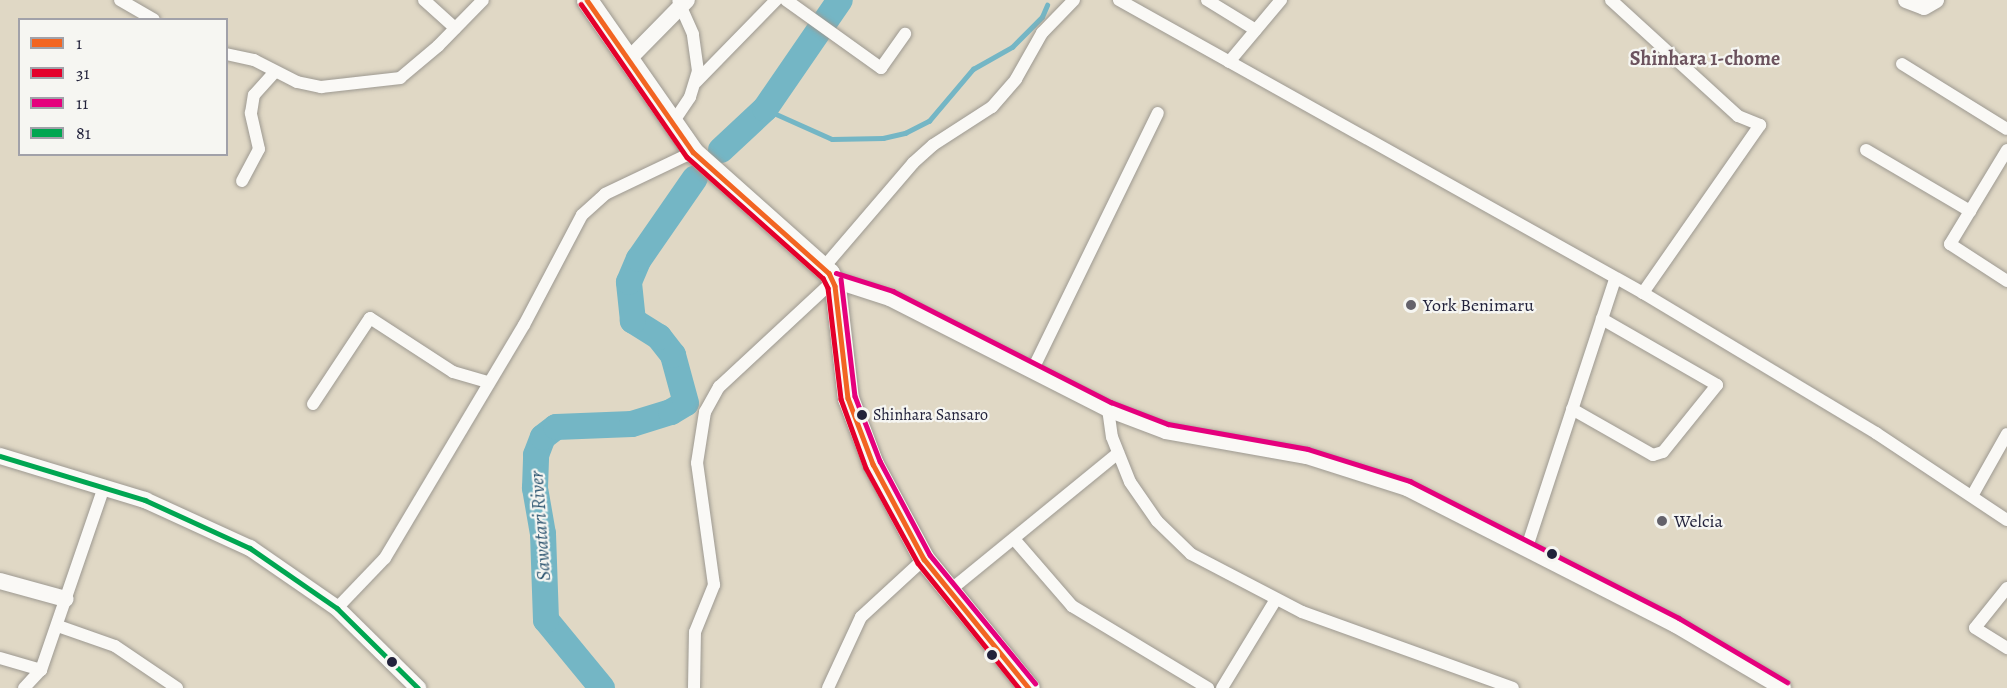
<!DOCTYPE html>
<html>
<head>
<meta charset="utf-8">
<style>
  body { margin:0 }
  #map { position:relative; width:2007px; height:688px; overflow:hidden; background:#e0d8c5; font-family:Alegreya,serif }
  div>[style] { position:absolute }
  .stream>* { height:4.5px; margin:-2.25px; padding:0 2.25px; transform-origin:2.25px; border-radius:2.25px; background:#74b6c5 }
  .river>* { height:26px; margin:-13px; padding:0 13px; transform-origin:13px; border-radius:13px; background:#74b6c5 }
  .roads { filter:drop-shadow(0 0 2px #9d9991) drop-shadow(0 0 2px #9d9991) }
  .street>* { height:12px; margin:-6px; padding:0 6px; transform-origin:6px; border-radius:6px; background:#faf9f6 }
  .secondary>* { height:16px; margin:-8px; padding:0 8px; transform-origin:8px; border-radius:8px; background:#faf9f6 }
  .highway>* { height:21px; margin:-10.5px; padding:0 10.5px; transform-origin:10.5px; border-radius:10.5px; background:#faf9f6 }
  .bus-1>* { height:4.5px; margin:-2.25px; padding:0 2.25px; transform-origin:2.25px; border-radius:2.25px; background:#f26522 }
  .bus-2>* { height:4.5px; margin:-2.25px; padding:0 2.25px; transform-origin:2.25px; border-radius:2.25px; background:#e4002b }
  .bus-3>* { height:4.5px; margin:-2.25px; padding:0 2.25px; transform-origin:2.25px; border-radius:2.25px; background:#e5007d }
  .bus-4>* { height:4.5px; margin:-2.25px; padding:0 2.25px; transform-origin:2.25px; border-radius:2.25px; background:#00a651 }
  .dots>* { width:16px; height:16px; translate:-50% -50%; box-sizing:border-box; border:3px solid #f6f6f2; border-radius:50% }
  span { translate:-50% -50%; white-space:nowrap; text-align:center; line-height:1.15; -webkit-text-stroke:4.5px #f6f6f2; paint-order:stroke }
  .bus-label { font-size:16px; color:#22223b }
  .left { translate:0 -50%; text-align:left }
  .poi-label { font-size:18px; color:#22223b }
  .neighbourhood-label { font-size:20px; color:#6c535e; font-weight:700 }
  .water-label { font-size:20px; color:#305772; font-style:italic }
  .legend { position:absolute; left:18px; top:18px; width:210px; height:138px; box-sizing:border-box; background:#f6f6f2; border:2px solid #a1a1a9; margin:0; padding:8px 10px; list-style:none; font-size:18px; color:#22223b }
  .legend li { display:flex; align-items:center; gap:12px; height:30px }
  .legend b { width:30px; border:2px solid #a1a1a9 }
</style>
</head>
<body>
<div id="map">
  <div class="stream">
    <div style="left:765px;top:109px;width:73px;rotate:24.1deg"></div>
    <div style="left:832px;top:139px;width:51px;rotate:-1.1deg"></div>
    <div style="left:883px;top:138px;width:23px;rotate:-13deg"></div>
    <div style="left:905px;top:133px;width:27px;rotate:-27deg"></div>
    <div style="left:929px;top:121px;width:68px;rotate:-49.8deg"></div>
    <div style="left:973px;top:69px;width:45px;rotate:-29.4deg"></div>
    <div style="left:1012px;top:47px;width:42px;rotate:-45deg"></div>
    <div style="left:1042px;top:17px;width:13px;rotate:-67deg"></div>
  </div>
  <div class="river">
    <div style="left:721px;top:150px;width:60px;rotate:-43deg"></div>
    <div style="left:765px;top:109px;width:132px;rotate:-55.5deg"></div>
    <div style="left:602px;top:688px;width:88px;rotate:-129.5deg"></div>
    <div style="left:546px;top:620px;width:86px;rotate:-92deg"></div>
    <div style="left:543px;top:534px;width:47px;rotate:-99.9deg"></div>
    <div style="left:535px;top:488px;width:33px;rotate:-88deg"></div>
    <div style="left:536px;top:455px;width:19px;rotate:-69deg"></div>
    <div style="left:543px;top:437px;width:16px;rotate:-38deg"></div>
    <div style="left:556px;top:427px;width:76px;rotate:-2.3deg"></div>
    <div style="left:632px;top:424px;width:41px;rotate:-17.1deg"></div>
    <div style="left:671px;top:412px;width:17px;rotate:-31deg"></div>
    <div style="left:686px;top:403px;width:50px;rotate:-105.2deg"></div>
    <div style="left:673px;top:355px;width:23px;rotate:-128deg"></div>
    <div style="left:659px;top:337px;width:31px;rotate:-148deg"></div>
    <div style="left:633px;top:321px;width:39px;rotate:-96deg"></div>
    <div style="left:629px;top:282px;width:25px;rotate:-67deg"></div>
    <div style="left:639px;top:259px;width:98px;rotate:-55.3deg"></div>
  </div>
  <div class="roads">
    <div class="street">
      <div style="left:120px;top:0;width:39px;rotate:30deg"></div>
      <div style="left:424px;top:0;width:42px;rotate:42.1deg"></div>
      <div style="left:786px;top:0;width:117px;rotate:35.6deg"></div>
      <div style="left:881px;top:68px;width:42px;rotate:-54.8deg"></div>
      <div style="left:1119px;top:0;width:600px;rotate:29.21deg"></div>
      <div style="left:1643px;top:293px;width:272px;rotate:31deg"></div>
      <div style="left:1876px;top:433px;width:157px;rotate:33.6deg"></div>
      <div style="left:1207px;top:0;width:57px;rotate:31.5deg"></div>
      <div style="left:1611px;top:0;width:172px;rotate:42.4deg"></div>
      <div style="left:1738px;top:116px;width:24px;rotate:22deg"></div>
      <div style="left:1760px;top:125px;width:205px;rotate:124.9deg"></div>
      <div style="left:226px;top:54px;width:29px;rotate:12deg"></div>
      <div style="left:254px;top:60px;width:48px;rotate:27.1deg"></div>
      <div style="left:297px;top:82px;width:25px;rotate:12deg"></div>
      <div style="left:321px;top:87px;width:80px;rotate:-6.5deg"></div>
      <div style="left:400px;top:78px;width:50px;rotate:-40.1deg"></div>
      <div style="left:438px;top:46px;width:64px;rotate:-45.6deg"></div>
      <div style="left:1229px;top:62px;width:81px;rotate:-50deg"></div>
      <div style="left:1902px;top:64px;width:123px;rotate:31.8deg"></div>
      <div style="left:696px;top:82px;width:115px;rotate:-45.7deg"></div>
      <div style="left:672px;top:124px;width:32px;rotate:-56deg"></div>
      <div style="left:690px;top:97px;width:27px;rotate:-73deg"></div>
      <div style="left:698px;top:71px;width:37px;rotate:-98deg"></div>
      <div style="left:693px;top:34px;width:36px;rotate:-114deg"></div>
      <div style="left:1866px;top:150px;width:121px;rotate:30.4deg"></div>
      <div style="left:2007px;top:150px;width:110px;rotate:121.2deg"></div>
      <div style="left:1950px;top:244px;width:68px;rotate:33deg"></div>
      <div style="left:242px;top:181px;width:36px;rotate:-62deg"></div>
      <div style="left:259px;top:149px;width:37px;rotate:-103deg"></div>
      <div style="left:251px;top:113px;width:18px;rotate:-81deg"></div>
      <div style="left:254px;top:95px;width:31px;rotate:-48deg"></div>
      <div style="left:824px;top:267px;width:137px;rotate:-49.4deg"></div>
      <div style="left:913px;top:163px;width:27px;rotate:-42deg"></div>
      <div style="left:933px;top:145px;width:70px;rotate:-32.8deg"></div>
      <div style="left:992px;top:107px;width:37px;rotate:-49deg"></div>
      <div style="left:1016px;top:79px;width:53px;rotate:-60.5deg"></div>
      <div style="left:1042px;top:33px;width:46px;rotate:-45.9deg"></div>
      <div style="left:1032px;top:371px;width:287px;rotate:-64deg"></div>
      <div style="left:313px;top:404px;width:103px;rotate:-56.5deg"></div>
      <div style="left:370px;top:318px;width:99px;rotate:33deg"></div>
      <div style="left:453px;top:372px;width:35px;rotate:16deg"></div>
      <div style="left:1108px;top:409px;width:28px;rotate:82deg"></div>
      <div style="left:1112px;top:437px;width:48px;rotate:68.2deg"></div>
      <div style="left:1130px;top:482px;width:47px;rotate:55.3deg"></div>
      <div style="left:1157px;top:521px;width:47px;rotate:44.1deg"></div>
      <div style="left:1191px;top:554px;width:125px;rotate:27.6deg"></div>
      <div style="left:1302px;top:612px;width:224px;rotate:19.8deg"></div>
      <div style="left:1572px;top:409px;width:93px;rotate:29.6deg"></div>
      <div style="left:1653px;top:455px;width:10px;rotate:-17deg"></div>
      <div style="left:1663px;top:452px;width:86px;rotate:-51.1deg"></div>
      <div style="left:1717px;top:385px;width:133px;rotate:-150.1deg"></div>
      <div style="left:1972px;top:496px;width:71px;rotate:-60.6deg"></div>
      <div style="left:1014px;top:539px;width:89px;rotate:49.1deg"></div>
      <div style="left:1072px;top:606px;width:159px;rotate:31.1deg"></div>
      <div style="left:1527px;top:547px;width:282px;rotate:-71.8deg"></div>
      <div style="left:2007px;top:588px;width:51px;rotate:128.7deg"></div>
      <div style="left:1975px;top:628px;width:38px;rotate:32deg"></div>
      <div style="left:949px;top:591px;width:218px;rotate:-39.2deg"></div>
      <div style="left:337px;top:608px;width:69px;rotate:-46.2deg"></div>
      <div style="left:385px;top:558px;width:271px;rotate:-59.2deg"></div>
      <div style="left:524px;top:325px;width:124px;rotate:-62.2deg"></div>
      <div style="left:582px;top:215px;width:31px;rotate:-42deg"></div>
      <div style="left:605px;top:194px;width:98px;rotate:-25.5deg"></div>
      <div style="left:58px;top:626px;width:60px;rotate:19.3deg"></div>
      <div style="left:115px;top:646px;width:75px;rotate:34.1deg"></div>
      <div style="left:0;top:658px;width:43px;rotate:16.3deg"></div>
      <div style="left:24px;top:688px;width:25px;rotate:-47deg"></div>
      <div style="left:41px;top:670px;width:194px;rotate:-71deg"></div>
      <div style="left:694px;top:688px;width:56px;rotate:-89deg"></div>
      <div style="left:695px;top:632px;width:51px;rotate:-68deg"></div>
      <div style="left:714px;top:585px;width:123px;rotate:-97.9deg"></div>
      <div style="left:697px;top:463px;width:52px;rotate:-81.1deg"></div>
      <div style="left:705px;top:412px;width:29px;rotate:-61deg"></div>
      <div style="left:719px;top:387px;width:157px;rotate:-42.9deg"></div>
      <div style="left:828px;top:688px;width:78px;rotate:-65.1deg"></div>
      <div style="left:861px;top:617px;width:86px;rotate:-42.6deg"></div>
      <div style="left:1222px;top:688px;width:102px;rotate:-58.7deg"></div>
    </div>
    <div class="secondary">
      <div style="left:1906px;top:0;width:19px;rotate:21deg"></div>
      <div style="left:1924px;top:7px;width:14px;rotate:-30deg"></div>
      <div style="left:628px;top:60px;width:84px;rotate:-45.5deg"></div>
      <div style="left:834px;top:280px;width:59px;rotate:17.8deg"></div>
      <div style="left:890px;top:298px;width:245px;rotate:27deg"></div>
      <div style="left:1108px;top:409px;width:62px;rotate:20.8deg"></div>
      <div style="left:1166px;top:431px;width:143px;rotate:10.1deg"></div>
      <div style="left:1307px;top:456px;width:105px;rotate:17.7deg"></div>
      <div style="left:1407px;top:488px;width:302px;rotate:27deg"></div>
      <div style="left:1676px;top:625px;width:124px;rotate:30.5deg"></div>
      <div style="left:0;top:456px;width:152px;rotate:16.9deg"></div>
      <div style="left:145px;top:500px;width:115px;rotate:24.6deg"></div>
      <div style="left:250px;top:548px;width:106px;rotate:34.6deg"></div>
      <div style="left:337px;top:608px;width:114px;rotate:44.6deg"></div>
      <div style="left:0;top:581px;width:68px;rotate:15.3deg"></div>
    </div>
    <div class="highway">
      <div style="left:587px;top:0;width:185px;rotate:55.1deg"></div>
      <div style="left:693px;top:152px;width:182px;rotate:41.7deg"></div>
      <div style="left:829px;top:273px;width:14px;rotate:65deg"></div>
      <div style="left:835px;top:286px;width:113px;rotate:83.4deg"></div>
      <div style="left:848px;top:398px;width:71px;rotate:69.3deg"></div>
      <div style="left:873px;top:464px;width:108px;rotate:61.8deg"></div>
      <div style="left:924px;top:559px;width:166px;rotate:50.9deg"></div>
    </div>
  </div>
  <div class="bus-1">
    <div style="left:587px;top:0;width:185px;rotate:55.1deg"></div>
    <div style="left:693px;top:152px;width:182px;rotate:41.7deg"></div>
    <div style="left:829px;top:273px;width:14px;rotate:65deg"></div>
    <div style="left:835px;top:286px;width:113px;rotate:83.4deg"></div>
    <div style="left:848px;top:398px;width:71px;rotate:69.3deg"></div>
    <div style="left:873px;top:464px;width:108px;rotate:61.8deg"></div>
    <div style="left:924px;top:559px;width:166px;rotate:50.9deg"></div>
  </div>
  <div class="bus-2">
    <div style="left:581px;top:4px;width:186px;rotate:55.3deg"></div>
    <div style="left:687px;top:157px;width:182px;rotate:41.7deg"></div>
    <div style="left:823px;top:278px;width:11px;rotate:63deg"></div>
    <div style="left:828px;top:288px;width:112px;rotate:83.3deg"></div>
    <div style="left:841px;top:399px;width:73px;rotate:70.1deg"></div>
    <div style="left:866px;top:468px;width:108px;rotate:61.3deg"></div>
    <div style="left:918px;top:563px;width:161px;rotate:51.1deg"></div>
  </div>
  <div class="bus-3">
    <div style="left:836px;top:273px;width:60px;rotate:17.5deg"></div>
    <div style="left:893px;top:291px;width:245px;rotate:27deg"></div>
    <div style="left:1111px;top:402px;width:61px;rotate:21.1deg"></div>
    <div style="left:1168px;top:424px;width:142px;rotate:10.1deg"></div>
    <div style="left:1308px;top:449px;width:107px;rotate:17.4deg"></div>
    <div style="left:1410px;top:481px;width:302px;rotate:27deg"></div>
    <div style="left:1679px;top:618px;width:126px;rotate:30.7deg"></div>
    <div style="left:841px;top:279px;width:118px;rotate:83.2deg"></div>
    <div style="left:855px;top:396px;width:70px;rotate:69deg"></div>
    <div style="left:880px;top:461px;width:106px;rotate:62deg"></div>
    <div style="left:930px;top:555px;width:166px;rotate:50.6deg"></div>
  </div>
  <div class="bus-4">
    <div style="left:0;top:456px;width:152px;rotate:16.9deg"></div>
    <div style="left:145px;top:500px;width:115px;rotate:24.6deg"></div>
    <div style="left:250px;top:548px;width:106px;rotate:34.6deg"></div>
    <div style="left:337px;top:608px;width:114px;rotate:44.6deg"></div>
  </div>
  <div class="dots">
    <div style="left:1411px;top:305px;background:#64626b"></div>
    <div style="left:862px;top:415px;background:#22223b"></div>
    <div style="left:1662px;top:521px;background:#64626b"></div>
    <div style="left:1552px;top:554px;background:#22223b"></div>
    <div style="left:992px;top:655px;background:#22223b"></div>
    <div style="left:392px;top:662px;background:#22223b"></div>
  </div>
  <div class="bus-label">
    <span class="left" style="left:873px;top:415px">Shinhara Sansaro</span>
  </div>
  <div class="poi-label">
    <span class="left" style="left:1423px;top:305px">York Benimaru</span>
    <span class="left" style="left:1674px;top:521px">Welcia</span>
  </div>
  <div class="neighbourhood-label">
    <span style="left:1705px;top:58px">Shinhara 1-chome</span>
  </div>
  <div class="water-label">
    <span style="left:540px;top:526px;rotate:-94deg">Sawatari River</span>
  </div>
  <ul class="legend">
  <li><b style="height:8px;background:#f26522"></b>1</li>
  <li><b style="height:8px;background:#e4002b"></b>31</li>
  <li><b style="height:8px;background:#e5007d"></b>11</li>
  <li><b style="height:8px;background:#00a651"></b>81</li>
  </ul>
</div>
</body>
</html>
